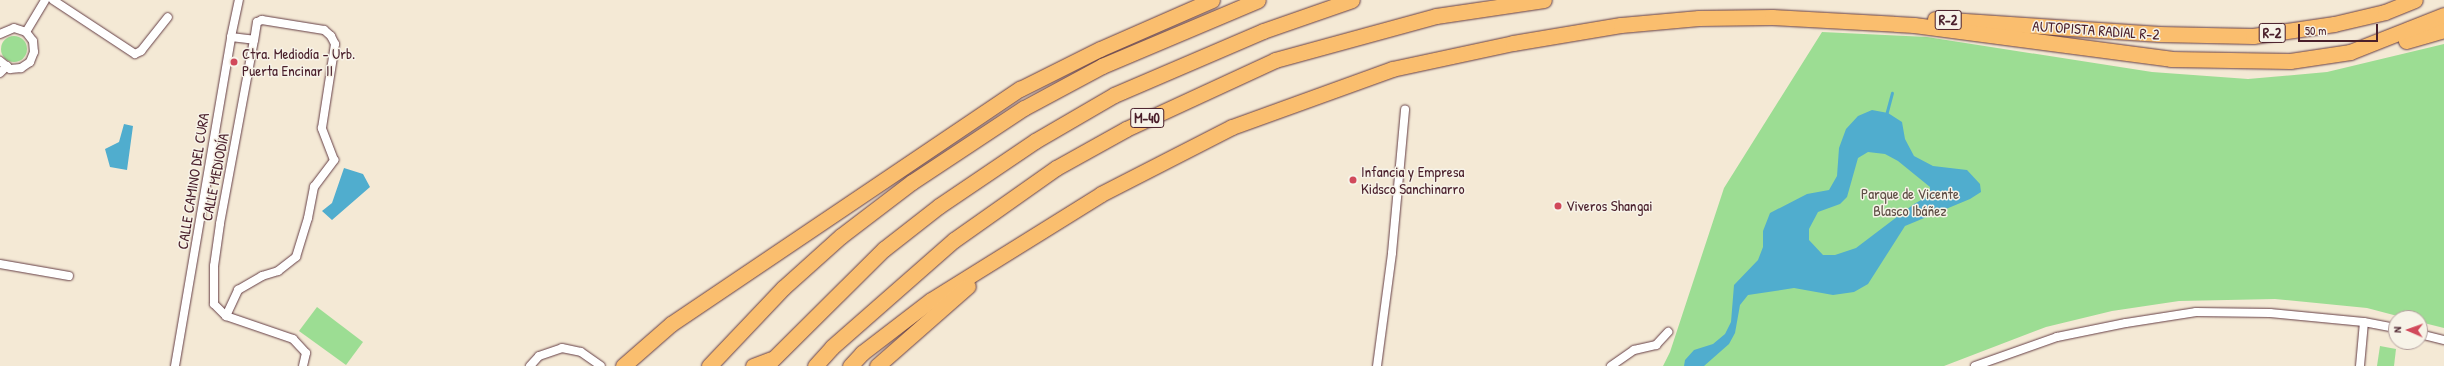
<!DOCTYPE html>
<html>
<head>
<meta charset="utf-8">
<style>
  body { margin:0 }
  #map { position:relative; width:2444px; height:366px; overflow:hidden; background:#f4e9d5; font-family:"Patrick Hand",sans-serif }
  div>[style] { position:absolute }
  .green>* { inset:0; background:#9cdd93 }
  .round { border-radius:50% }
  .water>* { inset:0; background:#50adce }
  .stream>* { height:3px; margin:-1.5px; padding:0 1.5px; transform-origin:1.5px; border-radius:1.5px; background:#50adce }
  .roads { filter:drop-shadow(0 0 1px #643d44) drop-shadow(0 0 1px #643d44) }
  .street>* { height:8px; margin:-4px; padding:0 4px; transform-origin:4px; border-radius:4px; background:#fff }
  .highway>* { height:15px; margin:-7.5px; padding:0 7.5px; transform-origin:7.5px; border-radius:7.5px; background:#fabe6e }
  .dots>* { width:11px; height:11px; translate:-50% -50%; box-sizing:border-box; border:2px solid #f7f3e8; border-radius:50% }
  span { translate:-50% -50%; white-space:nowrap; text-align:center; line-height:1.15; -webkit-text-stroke:3px #f7f3e8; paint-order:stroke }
  .shield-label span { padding:1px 3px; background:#f7f3e8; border:1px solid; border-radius:3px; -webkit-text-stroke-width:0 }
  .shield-label { font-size:14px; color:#4a1f2b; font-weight:700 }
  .street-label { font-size:15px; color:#4a1f2b }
  .poi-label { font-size:15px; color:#4a1f2b }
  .left { translate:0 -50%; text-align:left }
  .park-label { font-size:15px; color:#5e4e45 }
  .north { position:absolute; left:2388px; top:310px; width:40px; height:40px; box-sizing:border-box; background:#f7f3e8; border:1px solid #b29e9c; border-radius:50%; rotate:272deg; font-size:11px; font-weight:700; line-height:16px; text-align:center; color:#4a1f2b }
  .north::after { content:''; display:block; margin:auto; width:14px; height:18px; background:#d1495b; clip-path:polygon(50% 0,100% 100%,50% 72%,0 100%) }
  .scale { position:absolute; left:2298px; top:24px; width:80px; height:18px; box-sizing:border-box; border:2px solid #4a1f2b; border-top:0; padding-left:5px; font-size:12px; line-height:14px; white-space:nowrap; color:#4a1f2b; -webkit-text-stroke:3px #f7f3e8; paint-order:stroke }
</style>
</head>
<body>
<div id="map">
  <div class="green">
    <div style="clip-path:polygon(1822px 32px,1927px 37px,2152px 72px,2248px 79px,2327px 72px,2444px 44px,2444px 328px,2420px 322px,2420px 318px,2405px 318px,2367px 308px,2275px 299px,2179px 301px,2112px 311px,2046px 327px,1944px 366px,1663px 366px,1670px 352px,1724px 188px)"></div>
    <div class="round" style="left:1px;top:36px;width:26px;height:26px"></div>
    <div style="clip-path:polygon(317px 307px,363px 342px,346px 365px,299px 331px)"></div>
    <div style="clip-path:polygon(2380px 346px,2396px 349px,2394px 366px,2377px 366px)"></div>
  </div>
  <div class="water">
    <div style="clip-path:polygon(evenodd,1872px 110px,1888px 113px,1902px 122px,1905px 139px,1914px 156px,1933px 166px,1967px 170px,1980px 184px,1981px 192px,1970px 199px,1905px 226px,1868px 284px,1854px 292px,1833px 295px,1794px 288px,1748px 295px,1740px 305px,1735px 333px,1729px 344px,1704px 366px,1684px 366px,1685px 360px,1694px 350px,1713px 344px,1725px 334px,1731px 322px,1734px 285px,1758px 260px,1763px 247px,1763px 231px,1770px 213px,1807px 194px,1829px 190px,1837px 176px,1839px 148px,1846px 129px,1858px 116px,1872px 110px,1868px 152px,1885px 154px,1898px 161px,1930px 187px,1930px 195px,1914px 204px,1856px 248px,1835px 255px,1823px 255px,1809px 240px,1809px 229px,1818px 212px,1840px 204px,1847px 197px,1858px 158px,1868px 152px)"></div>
    <div style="clip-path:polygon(124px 124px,133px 126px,127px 170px,110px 167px,105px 149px,119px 142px)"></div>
    <div style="clip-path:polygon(344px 168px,363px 174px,370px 187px,332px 220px,322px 211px,332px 203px)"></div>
  </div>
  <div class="stream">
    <div style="left:1886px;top:115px;width:23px;rotate:-75deg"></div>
  </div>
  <div class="roads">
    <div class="street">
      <div style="left:53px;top:0;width:98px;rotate:33.4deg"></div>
      <div style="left:135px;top:54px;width:7px;rotate:-27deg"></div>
      <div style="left:141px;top:51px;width:43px;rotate:-51.5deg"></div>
      <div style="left:26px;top:32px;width:37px;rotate:-59deg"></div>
      <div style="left:0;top:34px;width:15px;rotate:-23deg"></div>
      <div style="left:14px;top:28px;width:13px;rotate:18deg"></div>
      <div style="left:26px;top:32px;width:11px;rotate:52deg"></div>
      <div style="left:33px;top:41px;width:11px;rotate:85deg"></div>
      <div style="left:34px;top:52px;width:11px;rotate:112deg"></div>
      <div style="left:30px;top:62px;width:11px;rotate:146deg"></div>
      <div style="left:21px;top:68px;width:11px;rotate:175deg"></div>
      <div style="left:10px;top:69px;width:13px;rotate:-141deg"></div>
      <div style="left:231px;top:37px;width:23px;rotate:7deg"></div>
      <div style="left:254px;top:40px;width:187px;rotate:100.5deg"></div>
      <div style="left:220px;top:224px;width:42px;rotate:98.1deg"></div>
      <div style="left:214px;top:266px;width:38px;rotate:90deg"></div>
      <div style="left:214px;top:304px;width:17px;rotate:45deg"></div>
      <div style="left:226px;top:316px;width:71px;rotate:18.9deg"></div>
      <div style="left:293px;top:339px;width:19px;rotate:47deg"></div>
      <div style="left:306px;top:353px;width:13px;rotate:103deg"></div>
      <div style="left:0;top:73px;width:10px;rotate:-45deg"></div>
      <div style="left:0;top:264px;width:70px;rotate:9.9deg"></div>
      <div style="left:226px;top:316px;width:29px;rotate:-65deg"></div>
      <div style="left:238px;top:290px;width:28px;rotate:-30deg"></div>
      <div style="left:262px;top:276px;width:17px;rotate:-17deg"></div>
      <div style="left:278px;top:271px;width:23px;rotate:-38deg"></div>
      <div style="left:296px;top:257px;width:41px;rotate:-72.9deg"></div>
      <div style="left:308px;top:218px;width:32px;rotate:-79deg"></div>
      <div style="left:314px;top:187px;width:34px;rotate:-53deg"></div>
      <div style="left:334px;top:160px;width:34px;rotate:-111deg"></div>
      <div style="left:322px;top:128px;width:85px;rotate:-81.2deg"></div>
      <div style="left:335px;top:44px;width:9px;rotate:-117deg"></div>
      <div style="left:331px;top:36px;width:9px;rotate:-139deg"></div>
      <div style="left:324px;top:30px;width:63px;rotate:-170.8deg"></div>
      <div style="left:262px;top:20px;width:5px;rotate:158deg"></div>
      <div style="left:257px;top:22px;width:18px;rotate:99deg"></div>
      <div style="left:2420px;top:334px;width:25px;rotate:14deg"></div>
      <div style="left:175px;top:366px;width:334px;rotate:-80.3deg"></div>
      <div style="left:231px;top:37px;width:38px;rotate:-78deg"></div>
      <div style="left:530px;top:366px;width:13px;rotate:-48deg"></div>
      <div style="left:539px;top:356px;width:24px;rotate:-19deg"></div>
      <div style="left:562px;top:348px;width:19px;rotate:12deg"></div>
      <div style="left:581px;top:352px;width:24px;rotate:35deg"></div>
      <div style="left:1377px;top:366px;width:114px;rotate:-82.4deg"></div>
      <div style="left:1392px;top:253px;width:144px;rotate:-84.8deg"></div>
      <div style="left:1611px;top:366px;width:28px;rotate:-35deg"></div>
      <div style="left:1634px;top:350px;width:23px;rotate:-13deg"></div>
      <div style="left:1656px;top:345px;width:18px;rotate:-47deg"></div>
      <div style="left:1975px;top:366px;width:87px;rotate:-19.5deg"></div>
      <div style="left:2057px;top:337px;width:70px;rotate:-11.5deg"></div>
      <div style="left:2126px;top:323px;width:71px;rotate:-8.9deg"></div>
      <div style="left:2196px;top:312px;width:74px;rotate:0.8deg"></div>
      <div style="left:2270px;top:313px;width:94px;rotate:5.5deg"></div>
      <div style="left:2364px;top:322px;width:33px;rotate:11deg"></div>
      <div style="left:2360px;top:366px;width:44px;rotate:-84.8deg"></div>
    </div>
    <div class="highway">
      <div style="left:1935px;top:19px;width:225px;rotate:3.8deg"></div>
      <div style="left:2159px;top:34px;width:94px;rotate:1.2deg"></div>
      <div style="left:2253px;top:36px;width:82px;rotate:-8.4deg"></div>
      <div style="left:2334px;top:24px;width:52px;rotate:-13.2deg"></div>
      <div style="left:2385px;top:12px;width:32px;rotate:-22deg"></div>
      <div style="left:2406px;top:41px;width:40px;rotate:-16deg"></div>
      <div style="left:623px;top:366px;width:64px;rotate:-41.2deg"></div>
      <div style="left:671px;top:324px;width:421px;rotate:-34deg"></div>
      <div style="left:1020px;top:89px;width:89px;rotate:-26.6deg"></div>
      <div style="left:1100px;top:49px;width:122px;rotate:-23.6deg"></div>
      <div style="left:709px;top:366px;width:108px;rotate:-46.5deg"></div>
      <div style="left:783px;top:288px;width:78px;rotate:-41.9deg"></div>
      <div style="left:841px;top:236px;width:89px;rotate:-37.3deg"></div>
      <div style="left:912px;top:182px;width:134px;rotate:-33.5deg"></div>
      <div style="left:1024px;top:108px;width:89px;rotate:-28.3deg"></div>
      <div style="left:1102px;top:66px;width:169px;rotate:-22.9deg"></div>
      <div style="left:753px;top:366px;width:19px;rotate:-21deg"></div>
      <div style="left:766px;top:366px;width:166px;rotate:-44.8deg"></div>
      <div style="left:884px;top:249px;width:70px;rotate:-38deg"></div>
      <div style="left:939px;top:206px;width:116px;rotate:-34.1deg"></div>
      <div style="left:1035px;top:141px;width:91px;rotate:-30.2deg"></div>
      <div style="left:1114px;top:95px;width:162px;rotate:-23.2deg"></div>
      <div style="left:1263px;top:31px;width:94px;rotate:-19.2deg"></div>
      <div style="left:815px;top:366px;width:25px;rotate:-48deg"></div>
      <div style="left:832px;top:347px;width:162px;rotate:-41.3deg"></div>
      <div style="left:954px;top:240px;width:125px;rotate:-35.2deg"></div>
      <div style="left:1056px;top:168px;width:80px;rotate:-29.1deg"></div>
      <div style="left:1126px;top:129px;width:164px;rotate:-24.8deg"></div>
      <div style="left:1275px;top:60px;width:167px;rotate:-15.3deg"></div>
      <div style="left:1436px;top:16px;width:109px;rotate:-8.4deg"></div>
      <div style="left:850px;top:366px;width:18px;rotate:-47deg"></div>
      <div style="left:862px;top:353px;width:87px;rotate:-37.5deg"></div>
      <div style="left:931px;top:300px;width:200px;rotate:-31.9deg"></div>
      <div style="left:1101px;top:194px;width:147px;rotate:-27.1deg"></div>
      <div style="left:1232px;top:127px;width:170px;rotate:-19.9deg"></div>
      <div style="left:1392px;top:69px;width:124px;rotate:-12.1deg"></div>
      <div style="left:1513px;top:43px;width:109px;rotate:-9.5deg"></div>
      <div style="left:1621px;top:25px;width:78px;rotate:-5.1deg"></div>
      <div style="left:1699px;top:18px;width:73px;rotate:-0.8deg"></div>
      <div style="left:1772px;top:17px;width:142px;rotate:3.2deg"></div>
      <div style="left:1914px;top:25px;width:259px;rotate:7.5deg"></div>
      <div style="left:2171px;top:59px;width:119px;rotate:1deg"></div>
      <div style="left:2290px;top:61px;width:61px;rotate:-8.5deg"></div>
      <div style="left:2350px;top:52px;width:101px;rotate:-21.5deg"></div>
      <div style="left:877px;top:366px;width:121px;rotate:-41.3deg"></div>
    </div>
  </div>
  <div class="dots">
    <div style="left:234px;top:62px;background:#d1495b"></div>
    <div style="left:1353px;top:180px;background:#d1495b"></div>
    <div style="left:1558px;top:206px;background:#d1495b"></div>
  </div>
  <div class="shield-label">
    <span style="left:1948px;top:20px">R-2</span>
    <span style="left:2272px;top:33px">R-2</span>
    <span style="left:1147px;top:118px">M-40</span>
  </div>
  <div class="street-label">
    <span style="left:2096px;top:30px;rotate:4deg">AUTOPISTA RADIAL R-2</span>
    <span style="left:215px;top:177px;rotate:-79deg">CALLE MEDIODÍA</span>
    <span style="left:193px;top:181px;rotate:-81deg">CALLE CAMINO DEL CURA</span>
  </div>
  <div class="poi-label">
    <span class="left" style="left:242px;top:62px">Ctra. Mediodía - Urb.<br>Puerta Encinar II</span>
    <span class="left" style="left:1361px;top:180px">Infancia y Empresa<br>Kidsco Sanchinarro</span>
    <span class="left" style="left:1566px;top:206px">Viveros Shangai</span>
  </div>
  <div class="park-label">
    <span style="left:1910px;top:202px">Parque de Vicente<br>Blasco Ibáñez</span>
  </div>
  <div class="north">N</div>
  <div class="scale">50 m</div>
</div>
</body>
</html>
